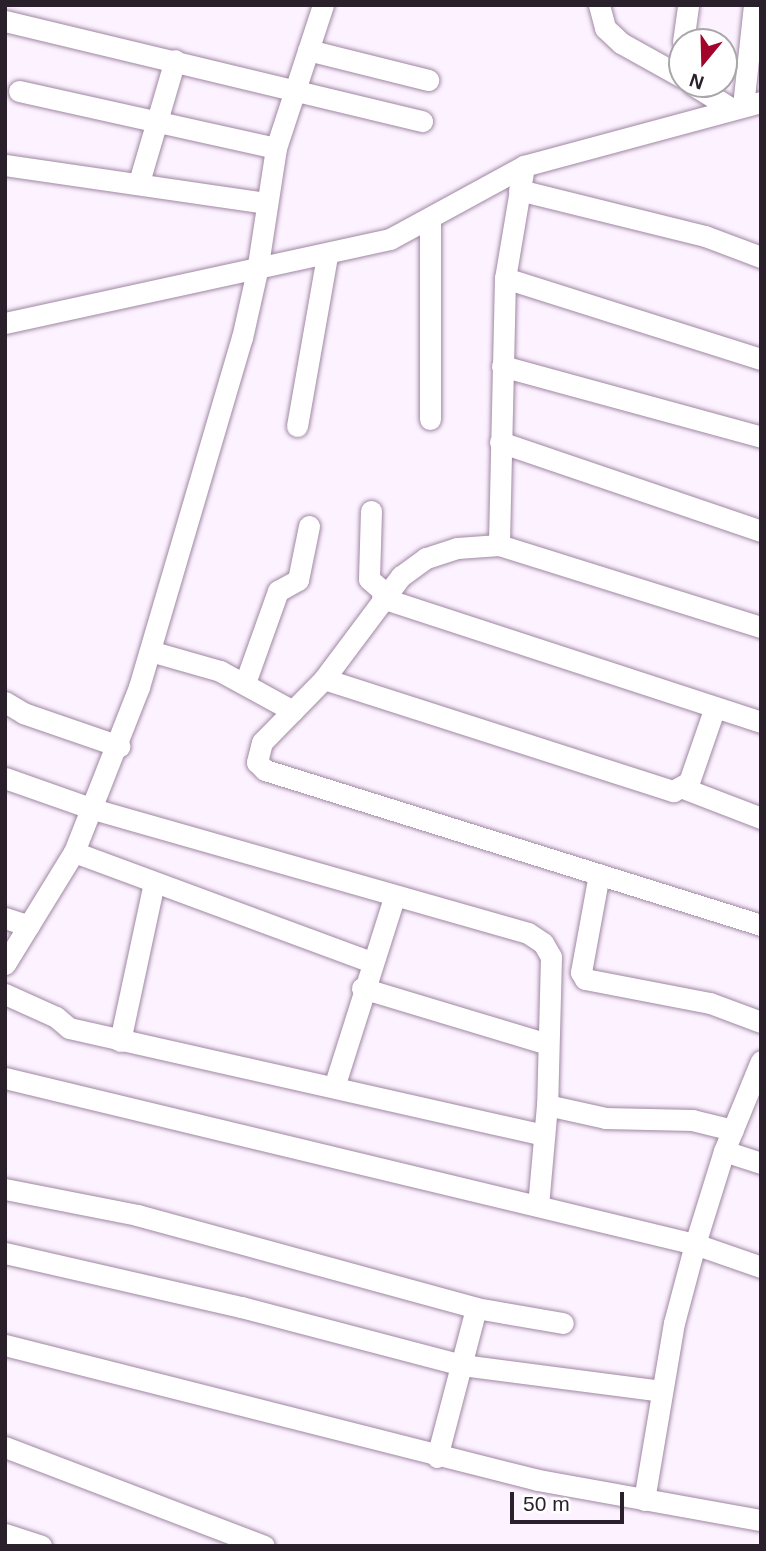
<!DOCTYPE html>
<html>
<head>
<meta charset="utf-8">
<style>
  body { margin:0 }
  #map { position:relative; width:766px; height:1551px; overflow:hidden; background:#fdf2ff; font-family:Helvetica,sans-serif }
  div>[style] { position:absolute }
  .roads { filter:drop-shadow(0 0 2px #9f87a3) drop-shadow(0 0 2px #9f87a3) }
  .minor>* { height:21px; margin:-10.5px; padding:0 10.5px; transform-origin:10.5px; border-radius:10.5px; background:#fff }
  span { translate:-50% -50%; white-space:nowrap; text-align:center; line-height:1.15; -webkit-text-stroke:5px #fff; paint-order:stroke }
  .frame { position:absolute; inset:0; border:7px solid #29202b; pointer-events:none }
  .north { position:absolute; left:668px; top:28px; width:70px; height:70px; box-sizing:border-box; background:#fff; border:2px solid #a9a6aa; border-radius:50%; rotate:199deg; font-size:19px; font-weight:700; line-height:28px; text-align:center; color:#29202b }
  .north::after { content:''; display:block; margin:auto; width:24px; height:32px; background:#a30429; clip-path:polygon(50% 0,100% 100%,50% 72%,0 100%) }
  .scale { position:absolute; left:510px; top:1492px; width:114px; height:32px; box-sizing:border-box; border:4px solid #29202b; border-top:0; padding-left:9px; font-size:21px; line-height:24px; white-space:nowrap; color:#29202b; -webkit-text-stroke:5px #fff; paint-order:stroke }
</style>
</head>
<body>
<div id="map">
  <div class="roads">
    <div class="minor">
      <div style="left:599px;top:5px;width:24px;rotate:75deg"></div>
      <div style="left:605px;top:28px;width:22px;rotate:43deg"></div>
      <div style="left:621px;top:43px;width:70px;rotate:29.1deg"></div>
      <div style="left:5px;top:21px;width:429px;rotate:13.5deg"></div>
      <div style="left:683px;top:42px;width:37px;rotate:-82deg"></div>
      <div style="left:308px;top:50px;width:124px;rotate:14deg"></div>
      <div style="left:692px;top:84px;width:47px;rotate:32deg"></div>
      <div style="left:19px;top:91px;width:263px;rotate:12.5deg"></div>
      <div style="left:743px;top:106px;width:102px;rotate:-83.8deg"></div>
      <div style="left:5px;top:165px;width:263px;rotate:8.3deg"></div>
      <div style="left:524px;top:166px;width:114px;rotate:99.6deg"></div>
      <div style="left:505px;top:278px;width:267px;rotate:91.3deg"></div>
      <div style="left:499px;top:545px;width:42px;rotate:175.9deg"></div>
      <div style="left:457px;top:548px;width:33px;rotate:162deg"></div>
      <div style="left:426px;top:558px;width:31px;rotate:144deg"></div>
      <div style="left:401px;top:576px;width:129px;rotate:126.8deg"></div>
      <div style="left:324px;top:679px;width:88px;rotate:134.5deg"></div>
      <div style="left:262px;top:742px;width:21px;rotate:104deg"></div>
      <div style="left:257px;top:762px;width:11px;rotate:45deg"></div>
      <div style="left:265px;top:770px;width:520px;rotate:17.35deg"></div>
      <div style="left:139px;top:182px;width:127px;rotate:-73.6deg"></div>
      <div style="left:519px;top:190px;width:192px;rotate:13.9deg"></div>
      <div style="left:705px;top:236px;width:60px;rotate:20.6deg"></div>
      <div style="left:430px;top:220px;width:199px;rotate:90deg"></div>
      <div style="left:505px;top:278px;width:269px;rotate:17.6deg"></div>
      <div style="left:5px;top:323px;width:394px;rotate:-12.3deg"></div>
      <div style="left:390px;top:239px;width:153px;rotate:-28.6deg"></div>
      <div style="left:524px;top:166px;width:245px;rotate:-15.1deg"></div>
      <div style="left:502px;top:366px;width:269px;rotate:15.3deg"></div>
      <div style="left:297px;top:426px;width:174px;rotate:-80deg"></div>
      <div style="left:500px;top:442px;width:276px;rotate:18.8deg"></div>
      <div style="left:371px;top:511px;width:68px;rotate:91.7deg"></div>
      <div style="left:369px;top:579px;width:23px;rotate:41deg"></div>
      <div style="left:499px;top:545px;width:275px;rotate:17.4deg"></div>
      <div style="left:382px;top:598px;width:399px;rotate:18.1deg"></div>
      <div style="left:150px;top:651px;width:73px;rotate:15.9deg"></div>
      <div style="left:220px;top:671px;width:83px;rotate:28.7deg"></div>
      <div style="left:324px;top:679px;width:367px;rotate:17.8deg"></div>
      <div style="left:673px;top:791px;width:18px;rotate:-29deg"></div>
      <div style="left:689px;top:782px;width:79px;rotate:-70.9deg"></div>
      <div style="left:245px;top:683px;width:98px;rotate:-70.3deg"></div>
      <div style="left:278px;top:591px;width:23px;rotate:-29deg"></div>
      <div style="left:298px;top:580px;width:55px;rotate:-78.5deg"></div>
      <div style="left:5px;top:702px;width:21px;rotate:31deg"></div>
      <div style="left:23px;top:713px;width:102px;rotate:19deg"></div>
      <div style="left:5px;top:778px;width:93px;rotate:19.4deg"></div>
      <div style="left:93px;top:809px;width:452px;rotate:15.9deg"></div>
      <div style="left:528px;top:933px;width:18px;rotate:34deg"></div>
      <div style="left:543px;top:943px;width:16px;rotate:60deg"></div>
      <div style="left:551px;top:957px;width:148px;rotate:91.5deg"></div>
      <div style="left:547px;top:1105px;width:101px;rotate:95.1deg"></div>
      <div style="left:683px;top:788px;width:84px;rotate:21deg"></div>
      <div style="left:74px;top:852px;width:317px;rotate:20.3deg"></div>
      <div style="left:599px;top:874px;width:100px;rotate:100.4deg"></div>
      <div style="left:581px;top:972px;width:8px;rotate:60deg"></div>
      <div style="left:585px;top:979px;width:127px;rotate:10.9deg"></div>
      <div style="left:710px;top:1003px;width:54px;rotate:20.4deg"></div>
      <div style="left:5px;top:918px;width:25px;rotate:18deg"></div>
      <div style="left:5px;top:964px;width:132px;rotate:-58.4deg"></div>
      <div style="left:74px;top:852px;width:177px;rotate:-68.5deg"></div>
      <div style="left:139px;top:687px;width:364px;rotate:-73.6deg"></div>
      <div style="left:242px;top:338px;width:69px;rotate:-77.4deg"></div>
      <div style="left:257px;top:271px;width:124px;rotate:-81.2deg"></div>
      <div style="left:276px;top:148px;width:151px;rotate:-71.8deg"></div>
      <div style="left:362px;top:988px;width:194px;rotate:16.8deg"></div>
      <div style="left:5px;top:994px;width:56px;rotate:24.3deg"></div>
      <div style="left:56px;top:1017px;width:17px;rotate:40deg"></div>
      <div style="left:69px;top:1028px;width:487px;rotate:12.7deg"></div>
      <div style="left:120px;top:1041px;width:162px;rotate:-77.9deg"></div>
      <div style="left:5px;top:1078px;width:710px;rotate:13.53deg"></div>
      <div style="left:695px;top:1244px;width:70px;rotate:19.2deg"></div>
      <div style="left:334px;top:1087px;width:198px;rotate:-72.4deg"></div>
      <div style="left:547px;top:1105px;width:59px;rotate:12.6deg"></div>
      <div style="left:605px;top:1118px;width:87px;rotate:1.3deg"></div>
      <div style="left:692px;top:1120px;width:42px;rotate:13.7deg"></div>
      <div style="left:724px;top:1151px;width:39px;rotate:18deg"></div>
      <div style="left:5px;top:1189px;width:135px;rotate:11.1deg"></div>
      <div style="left:137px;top:1215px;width:352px;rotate:15.3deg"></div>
      <div style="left:476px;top:1308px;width:88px;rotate:9.8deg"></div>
      <div style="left:5px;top:1253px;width:242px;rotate:12.9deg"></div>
      <div style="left:241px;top:1307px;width:228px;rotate:14.7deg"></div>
      <div style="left:462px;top:1365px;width:201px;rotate:7.4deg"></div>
      <div style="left:5px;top:1345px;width:550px;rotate:14.21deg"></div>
      <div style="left:538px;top:1480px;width:227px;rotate:10.2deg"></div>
      <div style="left:5px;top:1447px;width:277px;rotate:20.9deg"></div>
      <div style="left:437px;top:1457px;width:154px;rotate:-75.3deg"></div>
      <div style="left:644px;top:1500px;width:180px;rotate:-80.4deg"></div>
      <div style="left:674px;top:1323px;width:82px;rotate:-75.1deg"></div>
      <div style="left:695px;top:1244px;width:97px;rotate:-72.7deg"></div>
      <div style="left:724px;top:1151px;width:97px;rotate:-67.7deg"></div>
      <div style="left:5px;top:1534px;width:38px;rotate:18deg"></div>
    </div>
  </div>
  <div class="frame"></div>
  <div class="north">N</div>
  <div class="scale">50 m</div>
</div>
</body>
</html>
